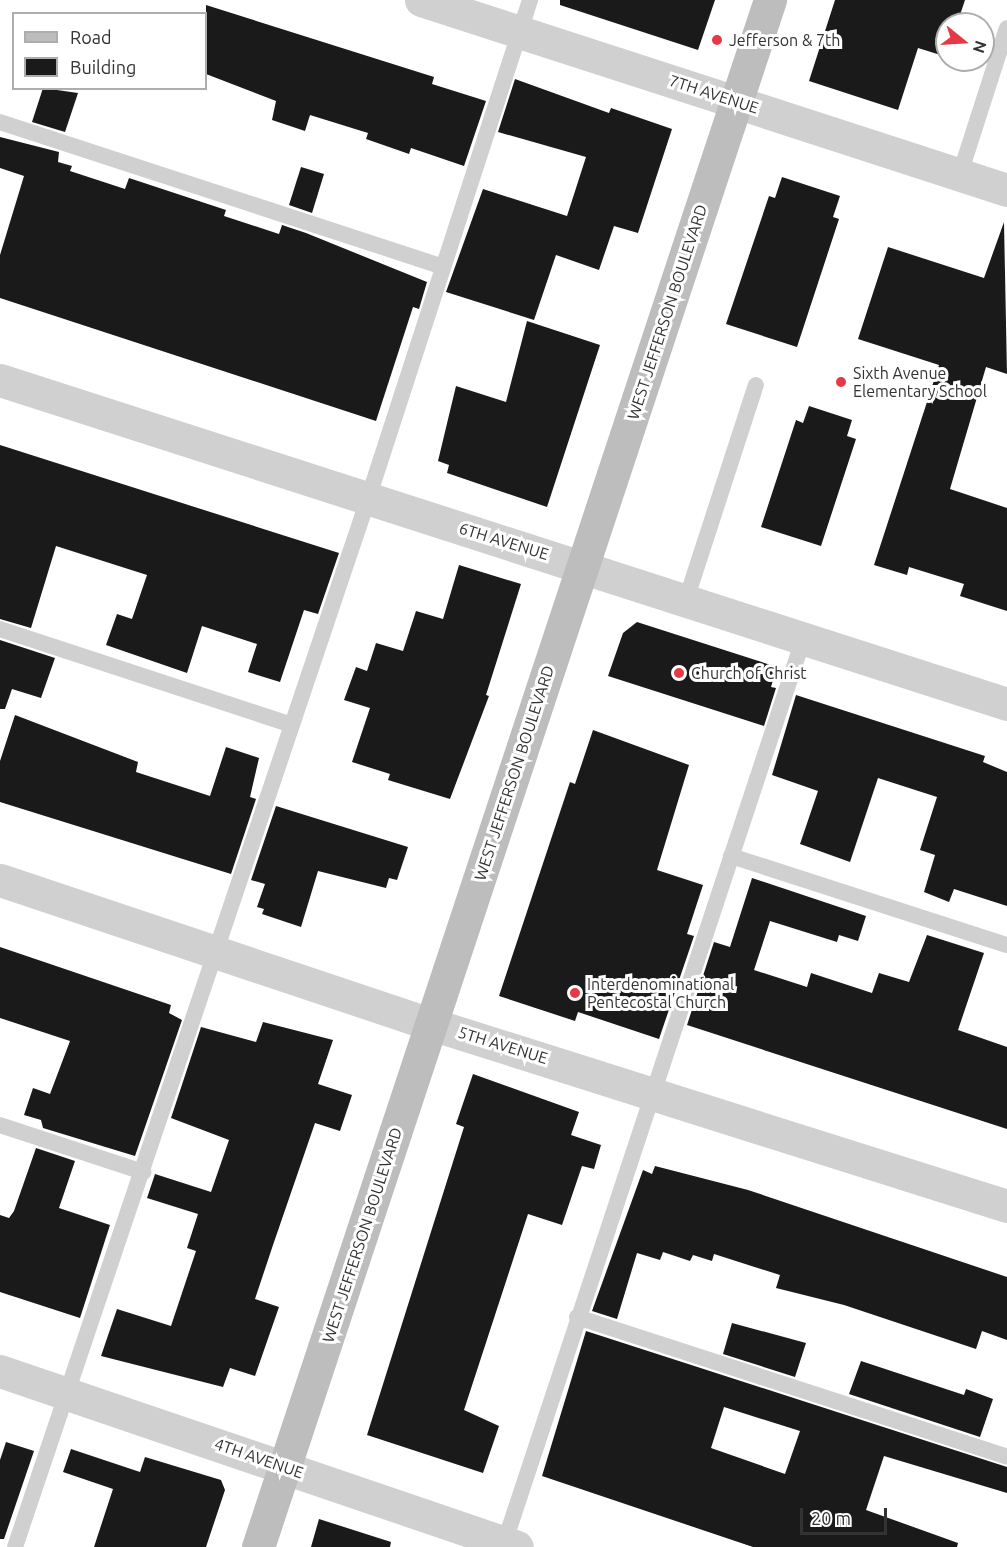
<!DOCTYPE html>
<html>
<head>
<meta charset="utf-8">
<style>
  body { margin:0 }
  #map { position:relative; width:1007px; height:1547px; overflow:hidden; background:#fff; font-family:Ubuntu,sans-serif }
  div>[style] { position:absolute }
  .building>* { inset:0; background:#1a1a1a }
  .service>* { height:16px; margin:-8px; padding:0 8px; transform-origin:8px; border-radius:8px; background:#d0d0d0 }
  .minor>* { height:33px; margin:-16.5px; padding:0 16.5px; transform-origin:16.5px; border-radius:16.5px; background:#d0d0d0 }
  .tertiary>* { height:33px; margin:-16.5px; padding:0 16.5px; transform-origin:16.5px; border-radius:16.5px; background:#d0d0d0 }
  .secondary>* { height:33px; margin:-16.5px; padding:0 16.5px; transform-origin:16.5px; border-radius:16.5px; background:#bdbdbd }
  .dots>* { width:16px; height:16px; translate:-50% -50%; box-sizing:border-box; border:3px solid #fff; border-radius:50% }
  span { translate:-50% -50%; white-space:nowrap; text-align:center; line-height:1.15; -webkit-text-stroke:6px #fff; paint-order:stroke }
  .poi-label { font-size:16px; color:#333 }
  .left { translate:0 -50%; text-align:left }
  .street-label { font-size:16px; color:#333 }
  .legend { position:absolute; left:12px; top:12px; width:195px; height:78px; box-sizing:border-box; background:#fff; border:2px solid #adadad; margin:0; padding:8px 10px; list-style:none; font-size:18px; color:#333 }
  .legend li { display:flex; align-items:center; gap:12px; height:30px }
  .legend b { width:30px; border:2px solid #adadad }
  .north { position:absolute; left:935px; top:12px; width:60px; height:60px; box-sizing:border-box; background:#fff; border:2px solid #adadad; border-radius:50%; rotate:108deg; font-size:16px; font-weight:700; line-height:24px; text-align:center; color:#333 }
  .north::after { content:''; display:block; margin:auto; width:21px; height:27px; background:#e63946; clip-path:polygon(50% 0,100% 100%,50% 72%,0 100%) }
  .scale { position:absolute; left:800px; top:1508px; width:87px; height:27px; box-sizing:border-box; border:3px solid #333; border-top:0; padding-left:8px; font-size:18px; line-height:21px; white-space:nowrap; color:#333; -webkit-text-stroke:4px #fff; paint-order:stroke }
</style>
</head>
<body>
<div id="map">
  <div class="building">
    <div style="clip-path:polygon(560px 0,715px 0,698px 50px,560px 5px)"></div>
    <div style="clip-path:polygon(835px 0,965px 0,957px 24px,947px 24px,947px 57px,918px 48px,898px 110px,809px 81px)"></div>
    <div style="clip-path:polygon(206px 5px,434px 77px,432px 84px,486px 101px,464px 166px,411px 148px,409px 154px,389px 147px,366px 139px,368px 133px,310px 115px,305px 131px,272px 120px,276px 101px,206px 74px)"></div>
    <div style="clip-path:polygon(515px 79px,609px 113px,611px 108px,672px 129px,638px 233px,614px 226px,599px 270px,556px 255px,534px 320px,446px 292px,483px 189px,567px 216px,586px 157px,498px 132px)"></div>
    <div style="clip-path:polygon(43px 88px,78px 93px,65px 132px,32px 122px)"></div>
    <div style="clip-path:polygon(0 137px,59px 152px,58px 162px,72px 166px,70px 171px,125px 189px,129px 178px,226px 210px,224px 216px,279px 234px,282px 225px,306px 233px,427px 282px,419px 309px,413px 307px,376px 421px,0 298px,0 255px,24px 176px,0 168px)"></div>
    <div style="clip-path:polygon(301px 167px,324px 174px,312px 213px,289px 205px)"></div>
    <div style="clip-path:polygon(782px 177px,840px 196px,833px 217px,839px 219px,797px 347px,726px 324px,769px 196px,775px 198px)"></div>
    <div style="clip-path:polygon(1004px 222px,1007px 374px,986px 367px,950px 489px,1007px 508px,1007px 611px,960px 596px,964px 584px,909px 567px,907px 575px,874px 565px,939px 365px,858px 339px,888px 247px,984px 278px)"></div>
    <div style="clip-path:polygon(527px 321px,600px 345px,547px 507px,447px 473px,449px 465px,438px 461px,456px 386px,506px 402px)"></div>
    <div style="clip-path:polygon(809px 406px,852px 420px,847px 436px,856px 439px,821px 546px,761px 527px,796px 420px,803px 423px)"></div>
    <div style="clip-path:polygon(0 445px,339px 553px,318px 614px,304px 610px,280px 682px,248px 672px,257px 644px,202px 626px,187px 673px,106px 645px,117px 614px,132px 619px,147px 575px,56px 546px,31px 628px,0 619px)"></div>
    <div style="clip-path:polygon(459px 565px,521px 584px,486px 695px,489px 696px,450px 799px,388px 780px,390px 774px,352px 762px,370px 708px,344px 700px,356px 667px,367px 671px,376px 643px,403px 651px,416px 611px,443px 619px)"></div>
    <div style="clip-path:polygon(637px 622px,777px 667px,771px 687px,776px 688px,764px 726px,608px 676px,623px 633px)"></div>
    <div style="clip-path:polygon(0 640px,55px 658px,41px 698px,12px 689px,5px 709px,0 709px)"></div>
    <div style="clip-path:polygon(796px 695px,985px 756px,983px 762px,1007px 772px,1007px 906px,954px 889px,949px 902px,924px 892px,935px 855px,920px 850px,937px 797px,878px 778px,850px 862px,800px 844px,818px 791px,772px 775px)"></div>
    <div style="clip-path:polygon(15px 715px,138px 762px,136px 772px,210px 796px,226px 747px,259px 758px,250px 797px,256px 799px,231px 874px,0 802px,0 761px)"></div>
    <div style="clip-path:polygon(593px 730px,689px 765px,657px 870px,703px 885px,687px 934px,694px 936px,659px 1039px,578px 1012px,575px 1021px,499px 996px,570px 782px,575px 784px)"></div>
    <div style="clip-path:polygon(276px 806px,408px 847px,397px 880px,389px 878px,386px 888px,318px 871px,301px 927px,262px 914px,264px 909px,257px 907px,265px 884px,251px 880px)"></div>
    <div style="clip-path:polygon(752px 878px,866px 916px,858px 941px,839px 935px,837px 942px,770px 921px,754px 970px,807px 987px,811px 973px,872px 993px,879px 973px,909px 982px,927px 935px,984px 953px,958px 1030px,1007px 1047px,1007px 1129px,687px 1025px,714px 942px,730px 947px)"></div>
    <div style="clip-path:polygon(0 947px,171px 1005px,169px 1013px,182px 1020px,135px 1156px,43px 1128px,41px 1120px,24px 1115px,33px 1088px,50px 1094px,70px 1041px,0 1018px)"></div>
    <div style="clip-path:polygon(263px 1022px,333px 1040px,318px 1084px,352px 1095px,340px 1131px,315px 1123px,273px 1245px,255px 1299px,279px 1307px,255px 1376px,230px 1368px,223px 1387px,101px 1356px,117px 1309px,171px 1326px,196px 1251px,187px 1248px,198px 1214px,147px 1198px,155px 1174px,211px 1192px,229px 1140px,171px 1118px,201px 1027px,256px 1042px)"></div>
    <div style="clip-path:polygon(473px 1074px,579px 1112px,571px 1135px,601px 1145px,594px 1169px,582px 1166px,562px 1225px,528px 1214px,464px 1410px,499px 1426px,483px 1473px,367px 1435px,464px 1127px,456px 1124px)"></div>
    <div style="clip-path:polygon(36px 1148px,75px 1161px,59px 1208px,110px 1225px,80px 1318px,0 1292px,0 1215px,9px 1218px,14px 1211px)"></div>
    <div style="clip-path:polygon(655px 1166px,748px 1190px,1007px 1277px,1007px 1340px,982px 1331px,976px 1349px,844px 1305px,776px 1288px,780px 1275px,714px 1254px,712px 1261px,693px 1255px,690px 1261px,663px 1252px,660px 1260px,637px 1253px,617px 1319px,592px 1311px,643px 1170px,652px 1174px)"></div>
    <div style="clip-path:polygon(732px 1323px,806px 1343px,795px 1377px,723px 1354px)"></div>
    <div style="clip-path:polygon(evenodd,586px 1331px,1007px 1467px,1007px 1493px,884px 1456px,866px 1510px,958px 1543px,957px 1547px,753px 1547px,542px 1476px,586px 1331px,724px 1407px,800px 1431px,785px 1474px,711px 1448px,724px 1407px)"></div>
    <div style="clip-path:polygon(861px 1361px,964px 1395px,966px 1389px,993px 1399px,980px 1437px,849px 1394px)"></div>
    <div style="clip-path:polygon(6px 1442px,34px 1451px,4px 1539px,0 1539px,0 1460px)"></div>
    <div style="clip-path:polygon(71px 1449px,140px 1472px,145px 1457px,221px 1480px,225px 1490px,206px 1547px,94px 1547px,113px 1489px,63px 1472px)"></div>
    <div style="clip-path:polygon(319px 1519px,391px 1542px,390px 1547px,311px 1547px)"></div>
  </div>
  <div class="service">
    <div style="left:0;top:122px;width:466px;rotate:18.1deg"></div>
    <div style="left:960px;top:174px;width:153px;rotate:-72.2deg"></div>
    <div style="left:686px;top:600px;width:226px;rotate:-72deg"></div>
    <div style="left:0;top:629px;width:307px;rotate:18.2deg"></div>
    <div style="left:731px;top:856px;width:290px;rotate:17.9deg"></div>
    <div style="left:0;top:1125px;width:151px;rotate:18.2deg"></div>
    <div style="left:577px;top:1317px;width:452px;rotate:18deg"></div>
    <div style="left:15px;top:1547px;width:1106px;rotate:-71.38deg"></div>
    <div style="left:368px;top:499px;width:525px;rotate:-72.01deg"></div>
    <div style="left:503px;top:1547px;width:955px;rotate:-71.7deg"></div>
  </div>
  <div class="minor">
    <div style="left:0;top:380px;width:1058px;rotate:17.84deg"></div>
    <div style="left:0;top:880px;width:454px;rotate:18.5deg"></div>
    <div style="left:431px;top:1024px;width:604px;rotate:17.54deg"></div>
    <div style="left:0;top:1371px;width:546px;rotate:18.8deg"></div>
  </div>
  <div class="tertiary">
    <div style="left:421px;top:0;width:616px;rotate:17.96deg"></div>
  </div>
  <div class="secondary">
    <div style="left:258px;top:1547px;width:1630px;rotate:-71.69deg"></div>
  </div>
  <div class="dots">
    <div style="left:717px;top:40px;background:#e63946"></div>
    <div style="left:841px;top:382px;background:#e63946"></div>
    <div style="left:679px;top:673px;background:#e63946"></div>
    <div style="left:575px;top:993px;background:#e63946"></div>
  </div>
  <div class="poi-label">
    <span class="left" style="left:729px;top:40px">Jefferson &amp; 7th</span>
    <span class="left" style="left:853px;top:382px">Sixth Avenue<br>Elementary School</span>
    <span class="left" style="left:691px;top:673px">Church of Christ</span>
    <span class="left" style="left:587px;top:993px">Interdenominational<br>Pentecostal Church</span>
  </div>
  <div class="street-label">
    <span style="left:714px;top:94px;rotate:18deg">7TH AVENUE</span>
    <span style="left:667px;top:312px;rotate:-72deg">WEST JEFFERSON BOULEVARD</span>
    <span style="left:504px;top:541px;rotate:17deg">6TH AVENUE</span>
    <span style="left:514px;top:773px;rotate:-72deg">WEST JEFFERSON BOULEVARD</span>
    <span style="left:503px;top:1045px;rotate:17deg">5TH AVENUE</span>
    <span style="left:362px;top:1235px;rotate:-72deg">WEST JEFFERSON BOULEVARD</span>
    <span style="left:259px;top:1458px;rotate:19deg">4TH AVENUE</span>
  </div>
  <ul class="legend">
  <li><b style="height:8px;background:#bdbdbd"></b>Road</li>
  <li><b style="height:16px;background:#1a1a1a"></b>Building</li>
  </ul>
  <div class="north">N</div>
  <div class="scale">20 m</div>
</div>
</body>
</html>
